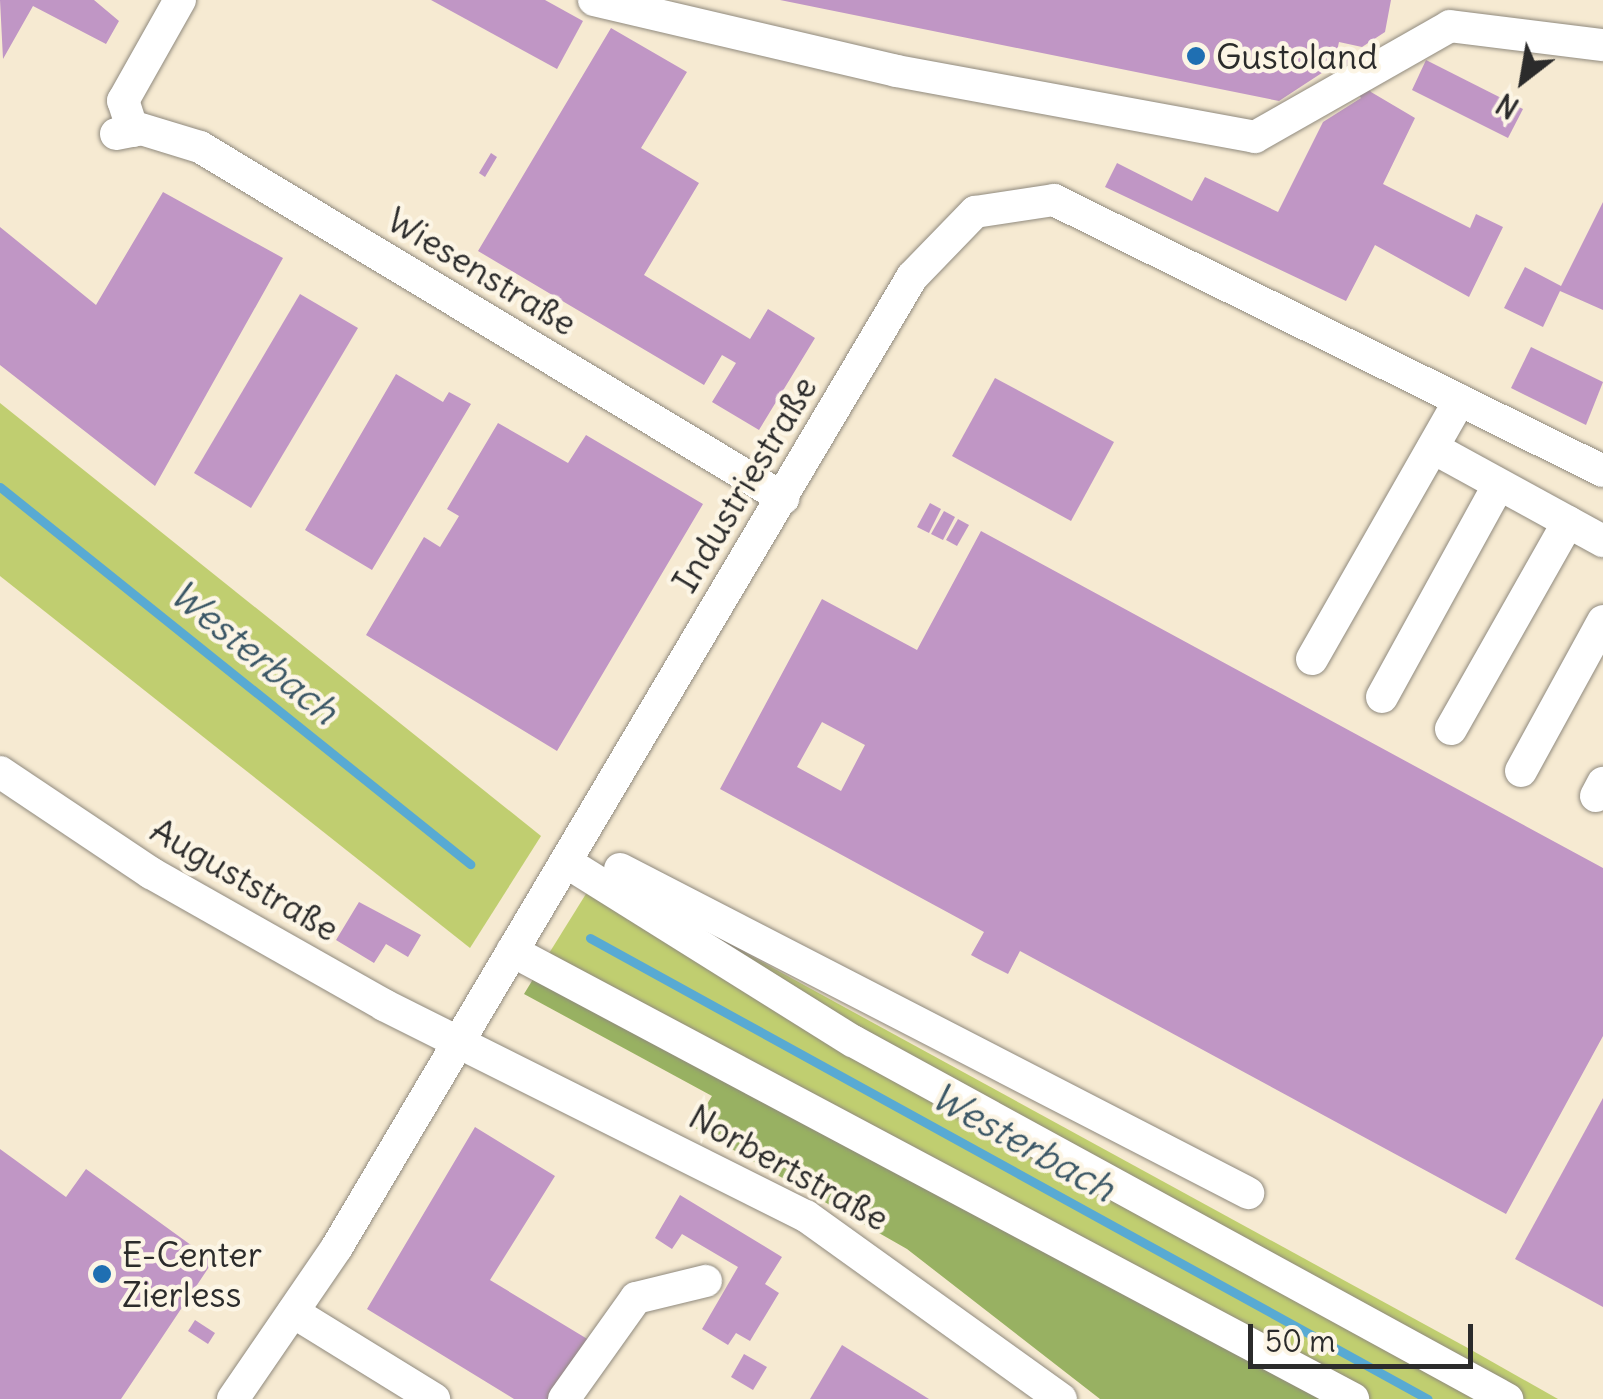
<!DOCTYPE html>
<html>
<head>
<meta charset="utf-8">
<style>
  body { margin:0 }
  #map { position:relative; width:1603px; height:1399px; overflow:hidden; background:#f6ead2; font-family:Delius,sans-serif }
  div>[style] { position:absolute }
  .green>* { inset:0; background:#c0ce70 }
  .forest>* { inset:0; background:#98b162 }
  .stream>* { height:9px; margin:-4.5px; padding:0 4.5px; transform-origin:4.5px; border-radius:4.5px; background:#58aad3 }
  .building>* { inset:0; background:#c096c5 }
  .roads { filter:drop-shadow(0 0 2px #908a7e) drop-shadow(0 0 2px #908a7e) }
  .minor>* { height:32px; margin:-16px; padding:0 16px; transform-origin:16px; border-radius:16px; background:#fff }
  .dots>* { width:28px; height:28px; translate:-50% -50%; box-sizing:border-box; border:5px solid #fcf5e5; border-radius:50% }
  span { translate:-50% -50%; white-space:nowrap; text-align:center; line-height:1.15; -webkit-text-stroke:9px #fcf5e5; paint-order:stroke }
  .poi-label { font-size:35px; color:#2b2b2b }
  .left { translate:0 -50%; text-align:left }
  .street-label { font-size:35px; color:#2b2b2b }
  .water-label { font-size:38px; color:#3b5766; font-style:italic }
  .north { position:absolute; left:1473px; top:30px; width:100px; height:100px; -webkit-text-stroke:8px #fcf5e5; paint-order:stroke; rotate:211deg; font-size:28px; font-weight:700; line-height:40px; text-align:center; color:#2b2b2b }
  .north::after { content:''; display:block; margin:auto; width:35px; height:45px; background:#2b2b2b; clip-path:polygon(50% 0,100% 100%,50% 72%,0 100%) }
  .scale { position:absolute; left:1248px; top:1324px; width:225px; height:45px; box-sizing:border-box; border:5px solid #2b2b2b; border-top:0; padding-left:12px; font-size:30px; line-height:35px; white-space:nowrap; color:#2b2b2b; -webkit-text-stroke:8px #fcf5e5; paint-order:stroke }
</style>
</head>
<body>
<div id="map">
  <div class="green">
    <div style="clip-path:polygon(0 403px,541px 836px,470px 948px,0 576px)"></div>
    <div style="clip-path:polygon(599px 873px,1466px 1347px,1558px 1399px,1324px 1399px,538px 971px)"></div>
  </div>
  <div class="forest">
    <div style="clip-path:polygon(538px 971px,1324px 1399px,1100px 1399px,907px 1249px,693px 1127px,712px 1096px,524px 994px)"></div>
  </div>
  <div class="stream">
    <div style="left:0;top:487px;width:603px;rotate:38.73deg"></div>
    <div style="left:590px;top:938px;width:956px;rotate:28.82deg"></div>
  </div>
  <div class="building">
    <div style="clip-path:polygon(0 0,94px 0,119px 21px,106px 44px,33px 6px,3px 59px)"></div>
    <div style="clip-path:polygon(431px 0,545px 0,583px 21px,557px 69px)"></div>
    <div style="clip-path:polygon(780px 0,1391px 0,1385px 32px,1362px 47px,1339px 42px,1334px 65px,1279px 101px)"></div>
    <div style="clip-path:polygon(611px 28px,687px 72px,641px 148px,699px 183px,644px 275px,750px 339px,768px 309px,815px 338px,759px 430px,712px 402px,736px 363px,722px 355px,704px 385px,478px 251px)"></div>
    <div style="clip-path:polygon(1346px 55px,1371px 92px,1415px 118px,1383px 184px,1470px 228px,1476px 214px,1503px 227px,1469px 297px,1375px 245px,1346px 301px,1105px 187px,1117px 163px,1192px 201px,1205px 177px,1278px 212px,1323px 122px,1361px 98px,1336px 62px)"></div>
    <div style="clip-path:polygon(1426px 60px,1523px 109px,1508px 138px,1412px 90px)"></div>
    <div style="clip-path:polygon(491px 153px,497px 157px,485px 177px,479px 173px)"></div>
    <div style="clip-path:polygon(163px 192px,283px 258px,155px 486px,0 365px,0 227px,96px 305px)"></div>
    <div style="clip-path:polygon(1603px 202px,1603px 310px,1560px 291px,1543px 327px,1504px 308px,1525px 267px,1561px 286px)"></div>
    <div style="clip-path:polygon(300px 294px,358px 328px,251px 508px,194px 473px)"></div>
    <div style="clip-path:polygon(1531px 347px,1603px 382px,1586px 425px,1511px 388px)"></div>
    <div style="clip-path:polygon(396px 374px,443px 402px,449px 392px,471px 404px,372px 570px,305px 530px)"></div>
    <div style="clip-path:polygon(995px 378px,1114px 442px,1071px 521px,952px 456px)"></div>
    <div style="clip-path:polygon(498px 423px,568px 463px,586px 435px,703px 504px,557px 751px,366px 635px,424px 537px,440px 547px,459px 516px,447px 509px)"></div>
    <div style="clip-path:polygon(930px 503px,941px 509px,929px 533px,917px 527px)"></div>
    <div style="clip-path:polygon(944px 511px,955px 517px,943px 540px,931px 534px)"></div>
    <div style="clip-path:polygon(958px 519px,969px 525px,957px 546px,946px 540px)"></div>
    <div style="clip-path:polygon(evenodd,981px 531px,1603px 868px,1603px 1036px,1506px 1214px,1020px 951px,1008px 974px,984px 962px,971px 955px,984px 932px,720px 789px,822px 599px,917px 650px,981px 531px,822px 722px,865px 745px,841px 791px,797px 767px,822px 722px)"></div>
    <div style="clip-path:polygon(359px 902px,421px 935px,408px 957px,386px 944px,374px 963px,336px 940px)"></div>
    <div style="clip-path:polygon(1603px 1098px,1603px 1307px,1515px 1259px)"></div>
    <div style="clip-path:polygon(475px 1127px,555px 1176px,490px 1280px,589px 1340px,554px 1399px,514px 1399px,367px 1309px)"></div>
    <div style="clip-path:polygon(0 1149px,66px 1197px,86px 1169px,213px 1261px,121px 1399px,0 1399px)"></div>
    <div style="clip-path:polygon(680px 1195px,782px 1257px,765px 1284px,779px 1293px,750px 1341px,736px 1333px,728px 1345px,702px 1329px,738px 1267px,682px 1234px,672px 1249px,655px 1238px)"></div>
    <div style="clip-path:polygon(195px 1320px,215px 1333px,208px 1344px,188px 1331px)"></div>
    <div style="clip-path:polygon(842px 1345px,929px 1399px,810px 1399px)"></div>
    <div style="clip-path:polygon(744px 1354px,767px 1367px,753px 1390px,731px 1377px)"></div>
  </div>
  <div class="roads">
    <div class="minor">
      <div style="left:594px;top:0;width:310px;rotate:13.2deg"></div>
      <div style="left:896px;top:71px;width:365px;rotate:10.4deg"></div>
      <div style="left:1255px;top:137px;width:224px;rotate:-29.6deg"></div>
      <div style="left:1450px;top:26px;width:154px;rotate:7.1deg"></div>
      <div style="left:133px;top:131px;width:32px;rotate:-108deg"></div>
      <div style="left:123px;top:101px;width:116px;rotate:-60.6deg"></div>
      <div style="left:116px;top:134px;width:25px;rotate:-11deg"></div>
      <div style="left:141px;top:129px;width:62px;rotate:17deg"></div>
      <div style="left:200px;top:147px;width:681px;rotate:31.05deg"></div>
      <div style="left:1433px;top:448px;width:194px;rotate:28.7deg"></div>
      <div style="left:1312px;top:659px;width:298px;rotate:-60.3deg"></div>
      <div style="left:1382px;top:697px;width:241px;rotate:-61.2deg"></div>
      <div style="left:1451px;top:729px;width:238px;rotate:-60.5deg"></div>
      <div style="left:1521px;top:771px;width:171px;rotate:-61.3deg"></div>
      <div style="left:0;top:772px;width:182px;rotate:33.8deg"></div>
      <div style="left:151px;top:873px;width:268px;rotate:29.5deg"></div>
      <div style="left:384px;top:1005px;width:472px;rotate:26.6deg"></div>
      <div style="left:806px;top:1216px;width:314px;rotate:35.7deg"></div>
      <div style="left:1596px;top:796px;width:15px;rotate:-62deg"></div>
      <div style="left:566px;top:862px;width:338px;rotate:32deg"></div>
      <div style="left:853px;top:1041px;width:746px;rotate:28.7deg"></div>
      <div style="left:620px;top:869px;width:707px;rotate:27.29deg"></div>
      <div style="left:512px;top:951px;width:953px;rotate:28.04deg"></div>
      <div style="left:293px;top:1312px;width:166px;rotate:31.7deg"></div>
      <div style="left:233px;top:1399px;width:184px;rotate:-55.6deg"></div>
      <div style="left:337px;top:1247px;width:1128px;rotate:-59.34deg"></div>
      <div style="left:912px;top:277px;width:91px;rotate:-45.9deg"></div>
      <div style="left:975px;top:212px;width:80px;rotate:-8.6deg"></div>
      <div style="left:1054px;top:200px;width:612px;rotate:26.27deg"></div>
      <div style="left:564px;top:1399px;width:124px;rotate:-54.5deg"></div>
      <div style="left:636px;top:1298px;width:72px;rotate:-13.7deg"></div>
    </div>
  </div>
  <div class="dots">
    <div style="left:1196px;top:56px;background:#1f6fb2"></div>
    <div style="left:102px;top:1274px;background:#1f6fb2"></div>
  </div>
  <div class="poi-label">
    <span class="left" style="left:1216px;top:56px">Gustoland</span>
    <span class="left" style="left:122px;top:1274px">E-Center<br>Zierless</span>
  </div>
  <div class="street-label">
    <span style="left:482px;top:271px;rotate:31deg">Wiesenstraße</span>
    <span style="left:744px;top:484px;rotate:-59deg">Industriestraße</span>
    <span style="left:245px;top:879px;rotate:30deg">Auguststraße</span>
    <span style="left:789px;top:1167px;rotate:29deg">Norbertstraße</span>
  </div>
  <div class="water-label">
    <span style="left:254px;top:652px;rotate:39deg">Westerbach</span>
    <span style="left:1023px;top:1142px;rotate:29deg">Westerbach</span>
  </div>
  <div class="north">N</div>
  <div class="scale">50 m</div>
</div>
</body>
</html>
